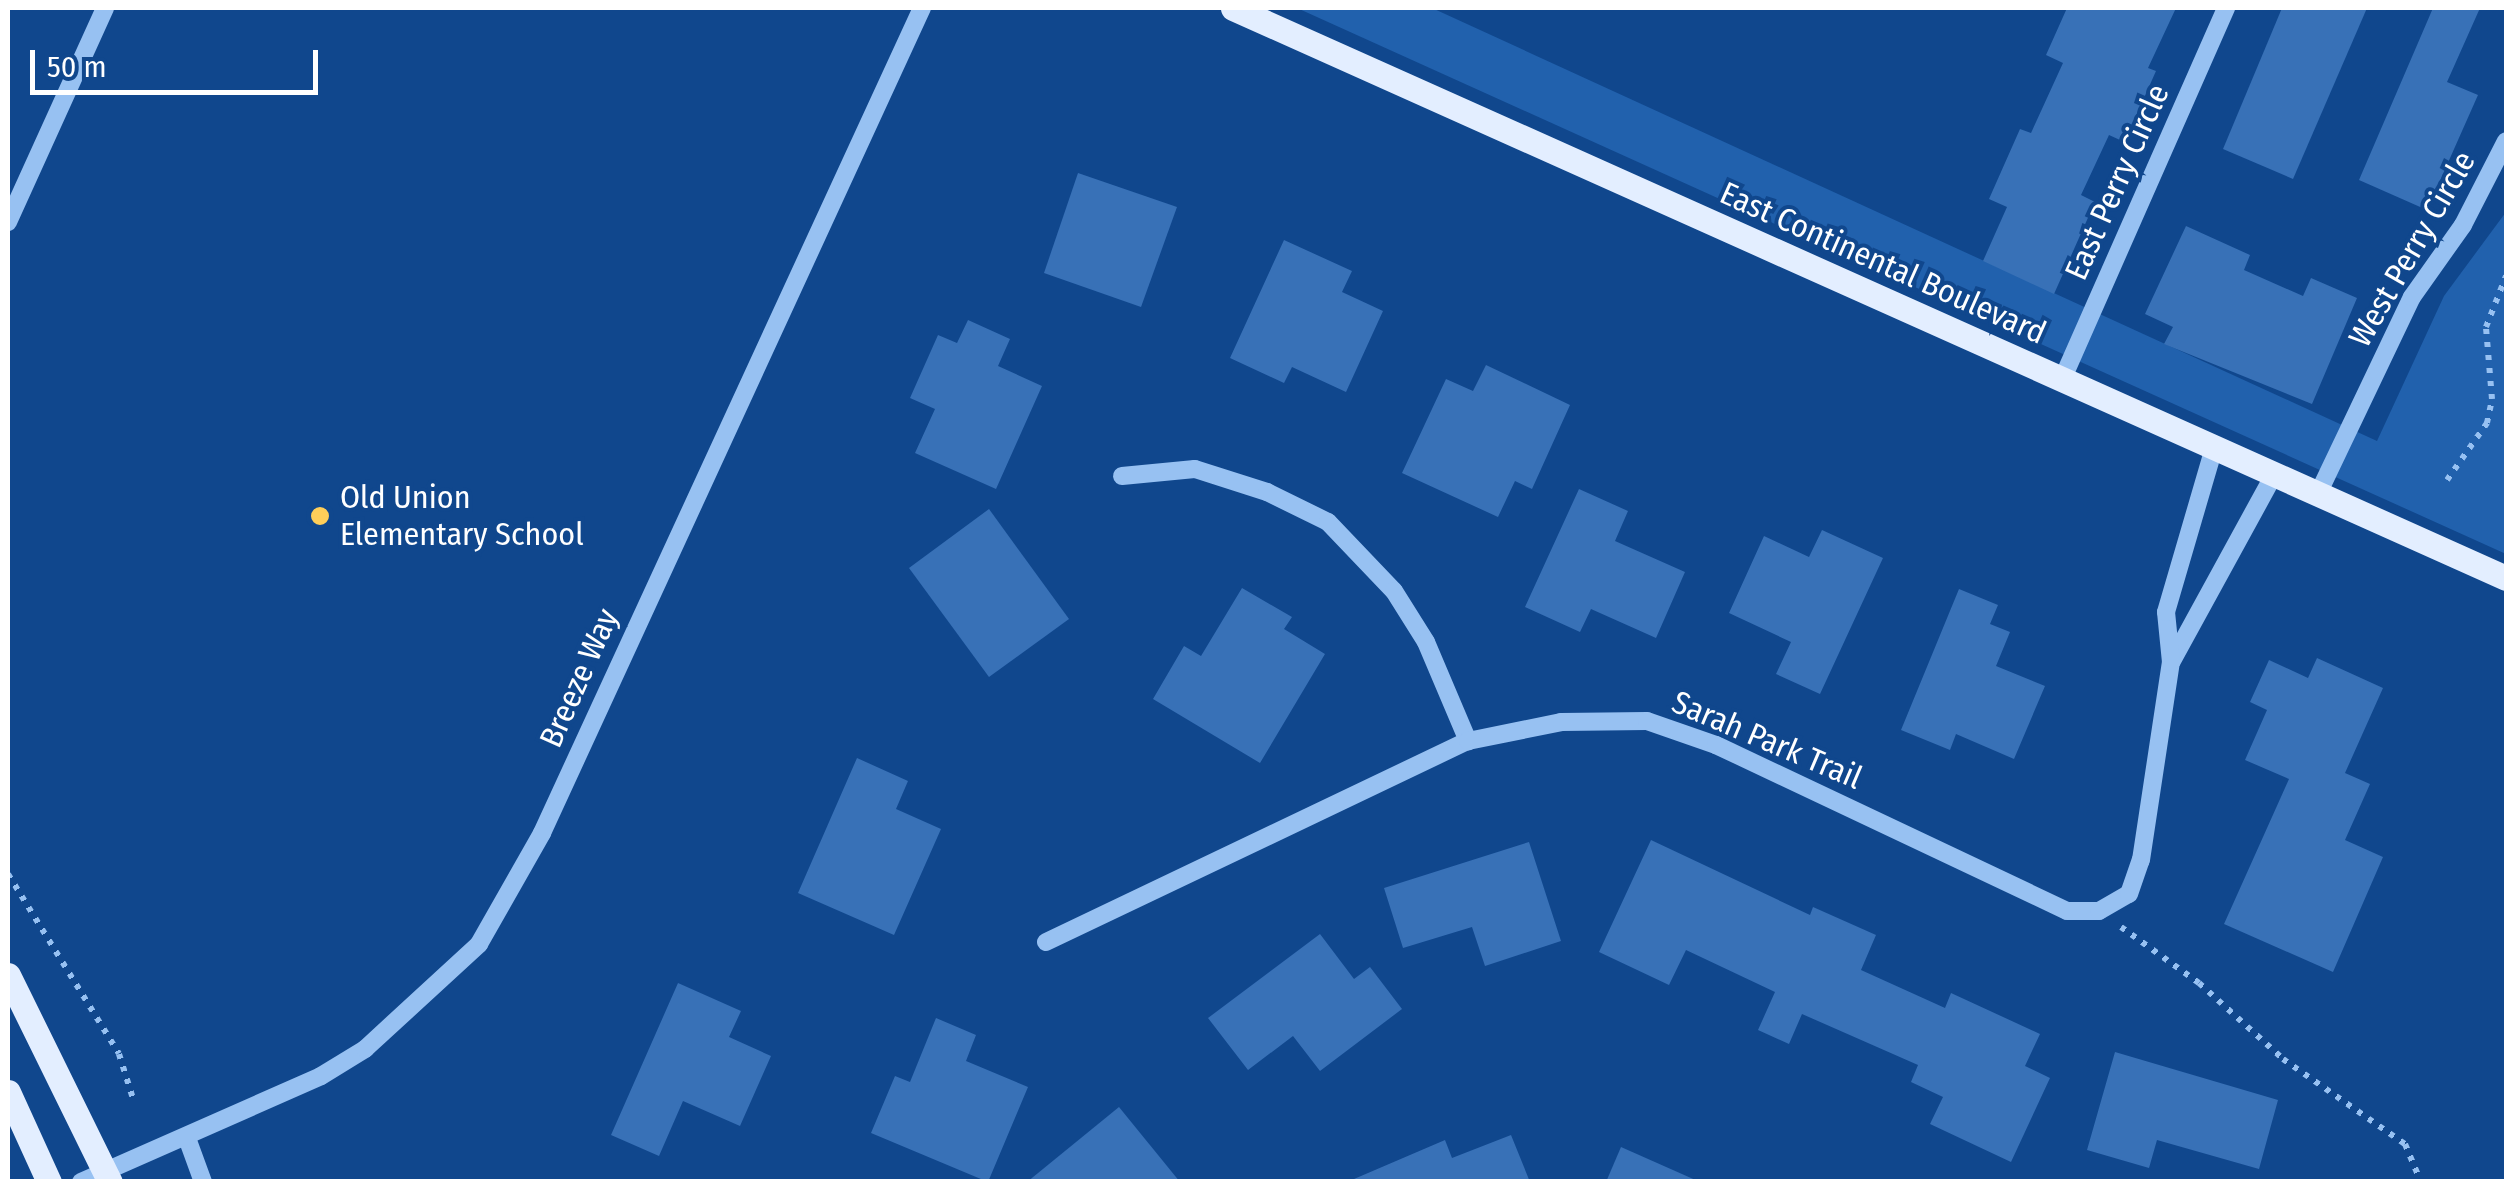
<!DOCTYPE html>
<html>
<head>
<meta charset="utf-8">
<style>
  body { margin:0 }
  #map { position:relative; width:2514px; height:1189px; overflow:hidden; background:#10478d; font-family:"Fira Sans Condensed",sans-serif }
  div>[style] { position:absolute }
  .green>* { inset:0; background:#2161ad }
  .building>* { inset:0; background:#3871b7 }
  .path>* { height:6px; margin-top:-3px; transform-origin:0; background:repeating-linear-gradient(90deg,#97c1f2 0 5px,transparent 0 13px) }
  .minor>* { height:18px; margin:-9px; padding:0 9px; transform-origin:9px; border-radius:9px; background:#97c1f2 }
  .major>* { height:25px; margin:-12.5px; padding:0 12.5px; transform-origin:12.5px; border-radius:12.5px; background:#e3eeff }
  .dots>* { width:28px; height:28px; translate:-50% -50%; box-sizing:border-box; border:5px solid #10478d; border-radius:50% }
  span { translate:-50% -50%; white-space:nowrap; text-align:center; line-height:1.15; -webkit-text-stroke:8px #10478d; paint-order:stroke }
  .street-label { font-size:32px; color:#fff }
  .poi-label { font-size:32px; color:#fff }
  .left { translate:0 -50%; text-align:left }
  .frame { position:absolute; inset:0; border:10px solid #fff; pointer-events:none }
  .scale { position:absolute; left:30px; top:50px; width:288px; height:45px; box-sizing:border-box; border:5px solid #fff; border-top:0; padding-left:12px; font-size:30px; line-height:35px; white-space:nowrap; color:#fff; -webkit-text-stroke:8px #10478d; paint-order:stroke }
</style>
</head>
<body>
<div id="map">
  <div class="green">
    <div style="clip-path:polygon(1297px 8px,1432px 8px,2377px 441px,2444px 296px,2506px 212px,2506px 554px)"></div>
  </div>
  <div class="building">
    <div style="clip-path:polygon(2067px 8px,2176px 8px,2148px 68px,2156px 71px,2132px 125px,2127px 123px,2120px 140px,2109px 135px,2081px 195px,2095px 202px,2054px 294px,1983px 261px,2007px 207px,1989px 199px,2020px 129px,2031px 133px,2063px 63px,2046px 55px)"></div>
    <div style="clip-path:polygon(2282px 8px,2367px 8px,2293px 179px,2223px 149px)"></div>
    <div style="clip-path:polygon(2433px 8px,2480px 8px,2447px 82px,2478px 95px,2427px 210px,2359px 180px)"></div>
    <div style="clip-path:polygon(1078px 173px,1177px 207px,1141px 307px,1044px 273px)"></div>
    <div style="clip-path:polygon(2186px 226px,2250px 255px,2244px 270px,2303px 296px,2311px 278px,2357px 298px,2312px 404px,2164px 344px,2173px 327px,2145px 314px)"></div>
    <div style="clip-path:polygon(1284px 240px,1352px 271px,1342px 292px,1383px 311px,1346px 392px,1292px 367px,1284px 383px,1230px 358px)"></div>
    <div style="clip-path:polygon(968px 320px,1010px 339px,998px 366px,1042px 386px,996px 489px,915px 453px,935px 409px,910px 398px,938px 335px,957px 343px)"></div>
    <div style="clip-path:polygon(1486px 365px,1570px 405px,1532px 489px,1515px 481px,1498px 517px,1402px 473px,1446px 379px,1473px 391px)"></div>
    <div style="clip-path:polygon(1579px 489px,1628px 511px,1615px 541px,1685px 572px,1656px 638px,1591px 609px,1580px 632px,1525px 607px)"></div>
    <div style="clip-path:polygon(989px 509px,1069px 619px,989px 677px,909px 568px)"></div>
    <div style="clip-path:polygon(1822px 530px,1883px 558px,1820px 694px,1776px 674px,1791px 642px,1729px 613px,1764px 536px,1809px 557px)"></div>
    <div style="clip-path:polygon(1242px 588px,1292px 617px,1284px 629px,1325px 654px,1260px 763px,1153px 699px,1184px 646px,1201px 656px)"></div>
    <div style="clip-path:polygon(1959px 589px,1998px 605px,1990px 624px,2010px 632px,1996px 666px,2045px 686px,2014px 759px,1956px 734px,1950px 750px,1901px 730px)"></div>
    <div style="clip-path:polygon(2317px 658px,2383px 688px,2345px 773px,2370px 784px,2345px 840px,2383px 857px,2333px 972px,2224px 924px,2289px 779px,2245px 760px,2267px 710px,2250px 702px,2269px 660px,2308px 678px)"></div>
    <div style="clip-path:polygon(857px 758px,908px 781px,896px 809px,941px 829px,894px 935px,798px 893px)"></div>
    <div style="clip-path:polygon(1651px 840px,1810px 915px,1813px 907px,1876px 935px,1861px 970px,1945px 1008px,1951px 993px,2040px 1034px,2025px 1066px,2050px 1078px,2011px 1162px,1930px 1124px,1943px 1097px,1911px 1082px,1918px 1065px,1802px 1014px,1789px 1044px,1758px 1030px,1775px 992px,1686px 950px,1669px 985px,1599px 952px)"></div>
    <div style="clip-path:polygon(1529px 842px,1561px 941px,1485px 966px,1472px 927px,1403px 948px,1384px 888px)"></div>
    <div style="clip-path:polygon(1320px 934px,1354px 979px,1370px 967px,1402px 1009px,1320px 1071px,1293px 1036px,1248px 1070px,1208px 1018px)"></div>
    <div style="clip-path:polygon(678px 983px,741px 1011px,729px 1037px,771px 1056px,740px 1126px,683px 1101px,659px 1156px,611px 1135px)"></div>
    <div style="clip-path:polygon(936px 1018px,976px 1035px,966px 1061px,1028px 1087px,988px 1182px,871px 1133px,895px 1076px,910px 1082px)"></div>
    <div style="clip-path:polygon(2115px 1052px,2278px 1100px,2259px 1169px,2157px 1140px,2149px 1168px,2087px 1150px)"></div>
    <div style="clip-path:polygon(1119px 1107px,1180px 1182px,1027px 1182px)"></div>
    <div style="clip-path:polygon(1511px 1135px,1530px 1182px,1347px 1182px,1445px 1140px,1452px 1158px)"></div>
    <div style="clip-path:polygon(1621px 1147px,1700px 1182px,1606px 1182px)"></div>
  </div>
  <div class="path">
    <div style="left:2447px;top:480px;width:70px;rotate:-54.9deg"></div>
    <div style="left:2487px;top:423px;width:25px;rotate:-78deg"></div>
    <div style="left:2492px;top:399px;width:72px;rotate:-94.8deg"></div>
    <div style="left:2486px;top:327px;width:55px;rotate:-68.6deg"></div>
    <div style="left:8px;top:874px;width:211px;rotate:58.3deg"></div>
    <div style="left:119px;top:1054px;width:50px;rotate:72.6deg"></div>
    <div style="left:2121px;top:927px;width:96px;rotate:35.7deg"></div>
    <div style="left:2199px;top:983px;width:113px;rotate:42.1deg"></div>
    <div style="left:2283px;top:1059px;width:149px;rotate:34.9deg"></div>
    <div style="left:2405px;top:1144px;width:41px;rotate:67.2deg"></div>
  </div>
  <div class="minor">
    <div style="left:8px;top:222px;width:235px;rotate:-65.6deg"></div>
    <div style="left:2062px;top:380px;width:407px;rotate:-66.2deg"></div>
    <div style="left:1122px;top:476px;width:73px;rotate:-5.5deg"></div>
    <div style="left:1195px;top:469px;width:76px;rotate:17.7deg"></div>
    <div style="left:1267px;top:492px;width:68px;rotate:26.2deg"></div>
    <div style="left:1328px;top:522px;width:95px;rotate:46.3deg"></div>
    <div style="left:1394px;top:591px;width:60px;rotate:57.9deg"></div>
    <div style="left:1426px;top:642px;width:108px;rotate:67deg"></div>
    <div style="left:2318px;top:494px;width:218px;rotate:-64.5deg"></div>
    <div style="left:2412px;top:297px;width:88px;rotate:-54.7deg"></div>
    <div style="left:2463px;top:225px;width:94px;rotate:-62.9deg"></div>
    <div style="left:2172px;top:661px;width:212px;rotate:-61.3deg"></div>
    <div style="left:1046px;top:942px;width:467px;rotate:-25.5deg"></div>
    <div style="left:1468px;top:741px;width:95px;rotate:-11.5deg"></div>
    <div style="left:1561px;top:722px;width:86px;rotate:-0.7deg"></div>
    <div style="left:1647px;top:721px;width:73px;rotate:19.2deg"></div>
    <div style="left:1716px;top:745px;width:388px;rotate:25.3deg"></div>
    <div style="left:2067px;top:911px;width:32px"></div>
    <div style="left:2099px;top:911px;width:34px;rotate:-30deg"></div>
    <div style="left:2129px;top:894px;width:36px;rotate:-71deg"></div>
    <div style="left:2141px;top:860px;width:200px;rotate:-81.4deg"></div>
    <div style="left:2171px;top:662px;width:50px;rotate:-95.7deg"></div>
    <div style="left:2166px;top:612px;width:171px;rotate:-73.7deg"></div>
    <div style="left:187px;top:1138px;width:47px;rotate:70deg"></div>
    <div style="left:81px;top:1182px;width:262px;rotate:-23.8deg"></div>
    <div style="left:321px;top:1076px;width:52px;rotate:-31.5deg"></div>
    <div style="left:365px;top:1049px;width:155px;rotate:-42.6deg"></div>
    <div style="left:479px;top:944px;width:128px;rotate:-60.4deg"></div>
    <div style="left:542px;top:833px;width:908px;rotate:-65.27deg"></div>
  </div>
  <div class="major">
    <div style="left:1233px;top:8px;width:1395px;rotate:24.12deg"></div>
    <div style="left:8px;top:975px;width:231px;rotate:63.8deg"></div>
    <div style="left:8px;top:1092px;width:99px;rotate:65.5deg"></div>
  </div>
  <div class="dots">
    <div style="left:320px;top:516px;background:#ffce59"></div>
  </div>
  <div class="street-label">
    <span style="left:2117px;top:182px;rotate:-66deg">East Perry Circle</span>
    <span style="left:2412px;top:249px;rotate:-60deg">West Perry Circle</span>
    <span style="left:1883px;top:263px;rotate:24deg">East Continental Boulevard</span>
    <span style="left:579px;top:678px;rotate:-66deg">Breeze Way</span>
    <span style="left:1767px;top:740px;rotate:23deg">Sarah Park Trail</span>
  </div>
  <div class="poi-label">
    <span class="left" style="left:340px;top:516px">Old Union<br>Elementary School</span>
  </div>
  <div class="frame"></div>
  <div class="scale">50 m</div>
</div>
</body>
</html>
